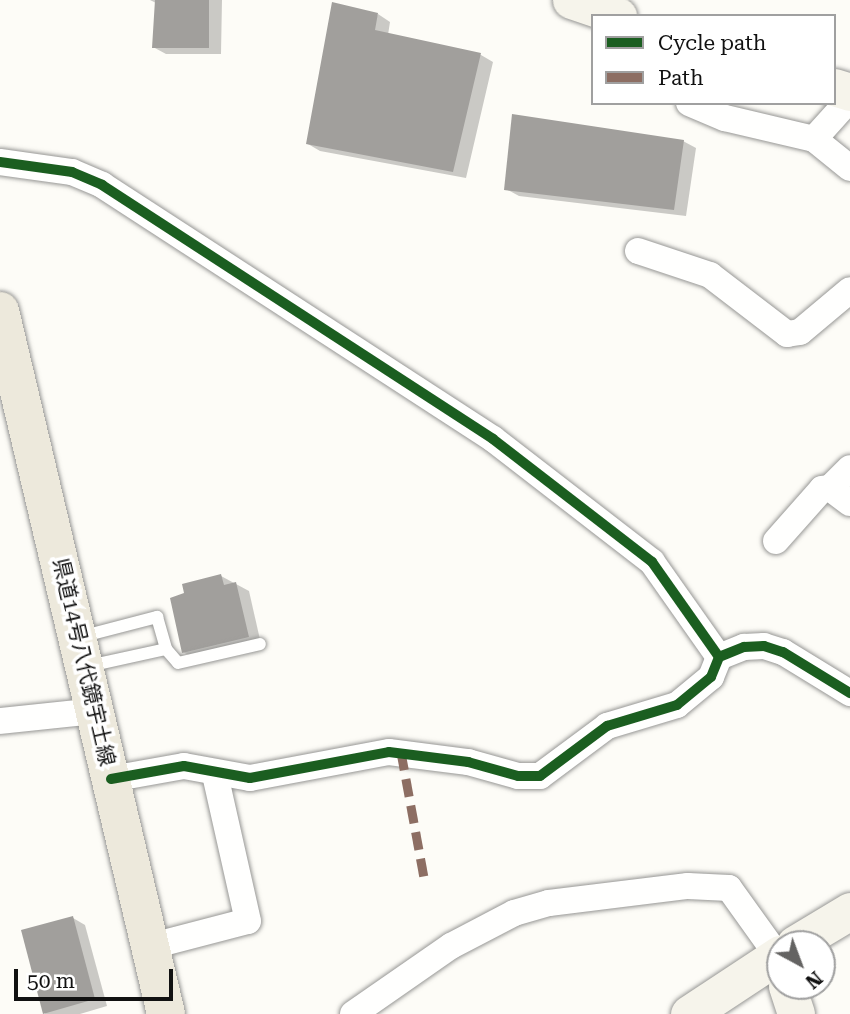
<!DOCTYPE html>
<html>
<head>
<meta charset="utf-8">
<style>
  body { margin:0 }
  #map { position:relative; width:850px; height:1014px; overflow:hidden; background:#fdfcf7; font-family:"Roboto Serif","Noto Sans JP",serif }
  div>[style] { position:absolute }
  .shadow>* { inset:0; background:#0003 }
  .building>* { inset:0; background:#a19f9c }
  .roads { filter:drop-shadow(0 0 2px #979795) drop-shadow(0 0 2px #979795) }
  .lane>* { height:12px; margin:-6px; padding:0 6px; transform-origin:6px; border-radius:6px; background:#fffffe }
  .street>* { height:26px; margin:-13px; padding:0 13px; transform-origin:13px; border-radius:13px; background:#fffffe }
  .secondary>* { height:37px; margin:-18.5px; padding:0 18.5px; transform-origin:18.5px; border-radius:18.5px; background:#f6f4eb }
  .primary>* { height:38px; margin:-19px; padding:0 19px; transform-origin:19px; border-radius:19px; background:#ede9dc }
  .quiet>* { height:9px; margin-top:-4.5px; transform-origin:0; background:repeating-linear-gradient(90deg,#8d6e63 0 18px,transparent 0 27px) }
  .cycleway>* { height:10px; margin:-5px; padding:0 5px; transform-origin:5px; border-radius:5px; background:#1b5e20 }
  span { translate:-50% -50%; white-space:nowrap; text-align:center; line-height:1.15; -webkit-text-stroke:7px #fff; paint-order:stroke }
  .street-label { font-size:21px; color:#111 }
  .legend { position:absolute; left:591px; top:14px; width:245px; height:91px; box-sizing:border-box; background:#fff; border:2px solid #a0a0a0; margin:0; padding:9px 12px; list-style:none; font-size:21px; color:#111 }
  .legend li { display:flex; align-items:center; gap:14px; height:35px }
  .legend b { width:35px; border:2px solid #a0a0a0 }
  .north { position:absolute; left:766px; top:930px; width:70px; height:70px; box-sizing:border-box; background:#fff; border:2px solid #a0a0a0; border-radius:50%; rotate:139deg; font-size:19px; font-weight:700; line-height:28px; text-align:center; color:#111 }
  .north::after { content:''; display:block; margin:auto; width:24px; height:32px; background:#646362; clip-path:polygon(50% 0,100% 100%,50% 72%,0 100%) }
  .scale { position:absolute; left:14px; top:969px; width:159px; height:32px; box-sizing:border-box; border:4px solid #111; border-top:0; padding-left:9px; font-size:21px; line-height:24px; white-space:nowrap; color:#111; -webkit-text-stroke:5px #fff; paint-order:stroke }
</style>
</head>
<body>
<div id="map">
  <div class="shadow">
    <div style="clip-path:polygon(150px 0,222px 0,221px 54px,166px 54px,153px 47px,156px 3px)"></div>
    <div style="clip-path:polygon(378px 14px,390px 22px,388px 35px,481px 55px,493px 62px,466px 178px,320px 151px,308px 144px)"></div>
    <div style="clip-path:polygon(683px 141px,696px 148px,686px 216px,519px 196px,506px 189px)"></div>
    <div style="clip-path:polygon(221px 576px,249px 591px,261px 644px,196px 659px,183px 652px)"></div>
    <div style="clip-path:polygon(73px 918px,85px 925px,107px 1006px,80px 1014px,45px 1014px)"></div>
  </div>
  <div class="building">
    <div style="clip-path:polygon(155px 0,209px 0,209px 48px,152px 48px)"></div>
    <div style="clip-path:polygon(332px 2px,378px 13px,375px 30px,481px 53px,453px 172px,306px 144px)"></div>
    <div style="clip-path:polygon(512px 114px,684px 140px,674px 210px,504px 190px)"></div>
    <div style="clip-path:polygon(221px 574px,224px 585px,236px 582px,249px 637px,182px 653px,170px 598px,184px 593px,182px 584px)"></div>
    <div style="clip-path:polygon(73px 916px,95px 999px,43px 1014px,21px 930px)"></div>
  </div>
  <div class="roads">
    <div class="lane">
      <div style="left:80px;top:637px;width:80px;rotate:-14.6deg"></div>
      <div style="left:157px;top:617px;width:33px;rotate:74deg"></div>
      <div style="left:166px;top:649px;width:80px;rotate:167.7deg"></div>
      <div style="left:166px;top:649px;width:18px;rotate:49deg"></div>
      <div style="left:178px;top:663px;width:84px;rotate:-13deg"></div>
    </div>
    <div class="street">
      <div style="left:689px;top:103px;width:39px;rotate:23deg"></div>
      <div style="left:725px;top:118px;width:91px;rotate:13.3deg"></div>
      <div style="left:814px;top:139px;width:46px;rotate:38.9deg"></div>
      <div style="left:814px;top:139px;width:54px;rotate:-48deg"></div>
      <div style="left:0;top:162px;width:73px;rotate:7.9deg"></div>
      <div style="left:72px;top:172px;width:33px;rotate:23deg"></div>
      <div style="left:102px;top:185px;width:466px;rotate:33deg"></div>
      <div style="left:493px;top:439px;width:201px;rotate:37.7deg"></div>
      <div style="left:652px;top:562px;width:116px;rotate:54.8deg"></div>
      <div style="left:638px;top:251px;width:76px;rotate:18.4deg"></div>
      <div style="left:710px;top:275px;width:97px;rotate:37.5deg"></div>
      <div style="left:787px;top:334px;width:13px;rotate:-9deg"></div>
      <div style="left:800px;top:332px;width:65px;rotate:-40deg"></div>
      <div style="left:830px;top:488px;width:28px;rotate:-45deg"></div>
      <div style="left:776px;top:541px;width:69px;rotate:-48.5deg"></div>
      <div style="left:822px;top:489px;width:8px;rotate:-7deg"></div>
      <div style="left:830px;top:488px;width:25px;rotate:37deg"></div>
      <div style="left:0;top:721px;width:96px;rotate:-6deg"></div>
      <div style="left:111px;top:779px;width:74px;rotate:-10.1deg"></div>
      <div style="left:184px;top:766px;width:67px;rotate:10.3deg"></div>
      <div style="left:250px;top:778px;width:141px;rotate:-10.6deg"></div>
      <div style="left:389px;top:752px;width:80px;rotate:7.2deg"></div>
      <div style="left:468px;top:762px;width:52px;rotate:15.6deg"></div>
      <div style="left:518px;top:776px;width:22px"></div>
      <div style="left:540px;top:776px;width:84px;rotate:-36.7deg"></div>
      <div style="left:607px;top:726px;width:73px;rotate:-16.7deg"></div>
      <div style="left:677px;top:705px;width:44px;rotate:-39.5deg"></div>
      <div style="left:711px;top:677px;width:22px;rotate:-68deg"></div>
      <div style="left:719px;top:657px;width:27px;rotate:-22deg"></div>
      <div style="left:744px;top:647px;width:20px;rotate:-3deg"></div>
      <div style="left:764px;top:646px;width:20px;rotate:18deg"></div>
      <div style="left:783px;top:652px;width:79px;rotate:31.5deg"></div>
      <div style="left:148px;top:947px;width:103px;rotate:-14.6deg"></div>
      <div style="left:248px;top:921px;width:151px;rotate:-102.7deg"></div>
      <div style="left:353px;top:1014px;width:119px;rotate:-34.8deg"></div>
      <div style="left:451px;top:946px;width:71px;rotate:-27.6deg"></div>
      <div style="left:514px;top:913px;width:36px;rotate:-16deg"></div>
      <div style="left:549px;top:903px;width:140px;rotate:-7deg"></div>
      <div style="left:688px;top:886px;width:41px;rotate:2.8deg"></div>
      <div style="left:729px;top:888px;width:82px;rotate:54.4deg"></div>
    </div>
    <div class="secondary">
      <div style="left:571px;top:0;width:50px;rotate:18.8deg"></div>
      <div style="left:834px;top:87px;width:17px;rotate:17deg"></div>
      <div style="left:795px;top:944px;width:64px;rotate:-31deg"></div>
      <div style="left:787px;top:986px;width:29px;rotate:72deg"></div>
      <div style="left:689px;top:1014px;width:109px;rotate:-33.4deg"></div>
    </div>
    <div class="primary">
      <div style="left:0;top:311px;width:722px;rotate:76.71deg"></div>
    </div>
  </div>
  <div class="quiet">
    <div style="left:401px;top:752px;width:127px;rotate:79.6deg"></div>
  </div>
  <div class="cycleway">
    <div style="left:0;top:162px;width:73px;rotate:7.9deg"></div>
    <div style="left:72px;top:172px;width:33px;rotate:23deg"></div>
    <div style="left:102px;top:185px;width:466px;rotate:33deg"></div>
    <div style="left:493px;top:439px;width:201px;rotate:37.7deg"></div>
    <div style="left:652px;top:562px;width:116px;rotate:54.8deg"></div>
    <div style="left:111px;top:779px;width:74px;rotate:-10.1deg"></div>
    <div style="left:184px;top:766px;width:67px;rotate:10.3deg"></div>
    <div style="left:250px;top:778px;width:141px;rotate:-10.6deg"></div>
    <div style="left:389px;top:752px;width:80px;rotate:7.2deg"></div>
    <div style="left:468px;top:762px;width:52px;rotate:15.6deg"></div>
    <div style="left:518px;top:776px;width:22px"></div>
    <div style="left:540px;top:776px;width:84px;rotate:-36.7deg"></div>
    <div style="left:607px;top:726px;width:73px;rotate:-16.7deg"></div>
    <div style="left:677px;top:705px;width:44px;rotate:-39.5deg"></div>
    <div style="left:711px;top:677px;width:22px;rotate:-68deg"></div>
    <div style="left:719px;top:657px;width:27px;rotate:-22deg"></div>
    <div style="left:744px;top:647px;width:20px;rotate:-3deg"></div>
    <div style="left:764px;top:646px;width:20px;rotate:18deg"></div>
    <div style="left:783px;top:652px;width:79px;rotate:31.5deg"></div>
  </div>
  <div class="street-label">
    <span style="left:84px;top:662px;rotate:77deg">県道14号八代鏡宇土線</span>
  </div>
  <ul class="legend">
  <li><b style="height:9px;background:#1b5e20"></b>Cycle path</li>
  <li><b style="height:9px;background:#8d6e63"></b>Path</li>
  </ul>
  <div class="north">N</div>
  <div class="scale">50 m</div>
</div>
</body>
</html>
